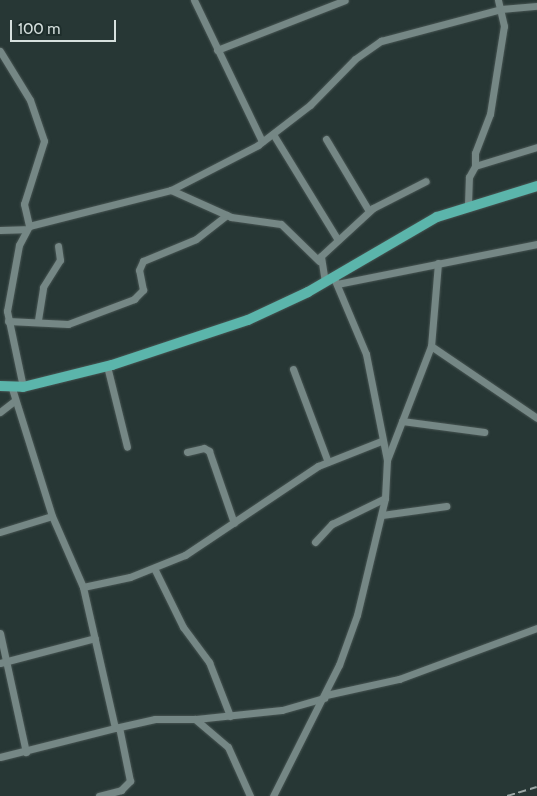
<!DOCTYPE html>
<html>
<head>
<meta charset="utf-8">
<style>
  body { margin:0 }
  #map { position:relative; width:537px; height:796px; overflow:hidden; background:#273735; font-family:Cabin,sans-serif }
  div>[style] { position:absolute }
  .roads { filter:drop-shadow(0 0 1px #475452) drop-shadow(0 0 1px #475452) }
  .street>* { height:7px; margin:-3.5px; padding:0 3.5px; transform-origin:3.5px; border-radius:3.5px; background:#758785 }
  .primary>* { height:10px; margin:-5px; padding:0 5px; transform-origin:5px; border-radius:5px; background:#5bb5ab }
  .rail>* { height:2px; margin-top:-1px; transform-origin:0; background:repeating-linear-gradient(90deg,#9ba7a5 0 8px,transparent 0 12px) }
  span { translate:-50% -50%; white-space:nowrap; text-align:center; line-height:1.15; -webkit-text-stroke:5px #1d2d2b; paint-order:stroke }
  .scale { position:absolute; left:10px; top:20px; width:106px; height:22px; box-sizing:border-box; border:2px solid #d6e0de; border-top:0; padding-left:6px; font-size:15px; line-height:18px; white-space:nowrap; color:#d6e0de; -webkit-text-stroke:4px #1d2d2b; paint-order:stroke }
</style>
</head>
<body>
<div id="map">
  <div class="roads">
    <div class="street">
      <div style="left:194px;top:0;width:157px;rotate:64.3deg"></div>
      <div style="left:217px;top:50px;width:137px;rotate:-21.3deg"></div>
      <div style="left:0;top:51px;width:57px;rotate:58.5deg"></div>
      <div style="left:30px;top:100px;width:43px;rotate:71.1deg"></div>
      <div style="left:44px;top:141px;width:66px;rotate:107.6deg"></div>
      <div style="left:24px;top:204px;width:23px;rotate:77deg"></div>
      <div style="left:273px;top:134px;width:124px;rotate:58.5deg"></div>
      <div style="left:326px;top:139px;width:84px;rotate:59.2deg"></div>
      <div style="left:475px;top:166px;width:13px;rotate:-90deg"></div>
      <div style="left:475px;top:153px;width:42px;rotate:-69deg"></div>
      <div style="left:490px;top:114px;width:89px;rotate:-81deg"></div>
      <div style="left:504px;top:26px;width:27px;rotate:-103deg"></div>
      <div style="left:171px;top:190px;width:98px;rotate:-27.3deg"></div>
      <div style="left:258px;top:145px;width:66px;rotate:-37.6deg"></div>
      <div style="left:310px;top:105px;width:64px;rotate:-45.6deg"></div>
      <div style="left:355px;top:59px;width:32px;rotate:-35deg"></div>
      <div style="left:381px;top:41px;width:124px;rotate:-14.9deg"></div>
      <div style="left:501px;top:9px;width:36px;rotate:-5deg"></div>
      <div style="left:468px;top:204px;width:27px;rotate:-88deg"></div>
      <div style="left:469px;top:177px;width:13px;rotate:-61deg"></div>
      <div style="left:475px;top:166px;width:65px;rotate:-17deg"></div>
      <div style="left:0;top:230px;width:24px;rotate:-2deg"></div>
      <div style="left:438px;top:263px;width:83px;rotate:94.8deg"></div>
      <div style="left:431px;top:346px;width:128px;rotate:34.2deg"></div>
      <div style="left:325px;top:282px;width:26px;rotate:-99deg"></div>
      <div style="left:321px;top:256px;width:71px;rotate:-42.7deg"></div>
      <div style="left:373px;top:208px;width:59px;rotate:-27deg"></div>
      <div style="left:337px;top:284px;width:204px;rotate:-11.3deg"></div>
      <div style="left:38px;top:320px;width:33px;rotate:-81deg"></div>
      <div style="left:43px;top:287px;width:32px;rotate:-58deg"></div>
      <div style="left:60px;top:260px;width:14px;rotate:-98deg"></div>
      <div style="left:8px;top:321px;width:60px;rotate:2.9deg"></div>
      <div style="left:68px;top:324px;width:71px;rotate:-20.7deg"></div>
      <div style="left:134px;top:299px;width:13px;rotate:-45deg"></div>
      <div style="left:143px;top:290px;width:20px;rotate:-101deg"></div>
      <div style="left:139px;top:270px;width:10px;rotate:-66deg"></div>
      <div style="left:143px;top:261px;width:57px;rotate:-22.5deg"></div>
      <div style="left:196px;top:239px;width:39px;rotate:-38deg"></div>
      <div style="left:107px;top:366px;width:83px;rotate:76.1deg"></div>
      <div style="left:293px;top:369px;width:99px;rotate:69.4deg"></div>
      <div style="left:23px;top:387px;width:78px;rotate:-101.9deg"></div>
      <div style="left:7px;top:311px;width:67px;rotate:-79.7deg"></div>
      <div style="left:19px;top:245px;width:21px;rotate:-62deg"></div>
      <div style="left:29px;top:226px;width:146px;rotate:-14.2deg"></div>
      <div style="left:171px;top:190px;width:66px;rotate:24.2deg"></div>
      <div style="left:231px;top:217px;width:50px;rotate:8deg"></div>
      <div style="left:281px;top:224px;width:53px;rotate:44.2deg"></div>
      <div style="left:0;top:412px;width:18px;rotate:-38deg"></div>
      <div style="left:402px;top:421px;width:83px;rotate:7.6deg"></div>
      <div style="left:187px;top:452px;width:17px;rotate:-13deg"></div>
      <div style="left:204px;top:448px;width:6px;rotate:31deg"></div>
      <div style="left:209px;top:451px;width:76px;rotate:70.9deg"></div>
      <div style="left:387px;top:460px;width:122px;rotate:-68.9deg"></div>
      <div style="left:382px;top:515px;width:65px;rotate:-8deg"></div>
      <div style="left:0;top:532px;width:54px;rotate:-17.1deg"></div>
      <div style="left:315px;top:542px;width:25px;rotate:-47deg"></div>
      <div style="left:332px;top:524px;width:59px;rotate:-26.1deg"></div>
      <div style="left:154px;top:568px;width:66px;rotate:63.8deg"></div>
      <div style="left:183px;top:627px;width:44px;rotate:53.4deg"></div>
      <div style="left:209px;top:662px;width:58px;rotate:68.7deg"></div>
      <div style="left:83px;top:587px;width:48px;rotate:-12deg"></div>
      <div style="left:130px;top:577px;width:59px;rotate:-21.8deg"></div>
      <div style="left:185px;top:555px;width:160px;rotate:-33.8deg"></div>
      <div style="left:318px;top:466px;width:68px;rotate:-21.6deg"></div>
      <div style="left:0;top:633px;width:122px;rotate:77.7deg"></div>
      <div style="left:0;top:663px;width:98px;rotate:-14.7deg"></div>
      <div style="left:326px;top:695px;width:75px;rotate:-12.4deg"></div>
      <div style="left:399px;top:679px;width:147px;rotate:-20.3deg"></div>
      <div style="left:196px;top:719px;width:86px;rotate:-6deg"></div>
      <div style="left:282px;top:710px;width:44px;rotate:-15.9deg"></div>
      <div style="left:115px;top:728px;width:41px;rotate:-12.7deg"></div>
      <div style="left:155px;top:719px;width:40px"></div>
      <div style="left:195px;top:719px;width:43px;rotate:40.3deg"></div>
      <div style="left:228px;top:747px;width:54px;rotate:65.8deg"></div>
      <div style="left:0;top:757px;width:119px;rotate:-14.2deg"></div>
      <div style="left:115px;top:728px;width:145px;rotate:-102.8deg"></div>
      <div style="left:83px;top:587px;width:77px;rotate:-113.6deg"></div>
      <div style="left:52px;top:516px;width:134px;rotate:-107.4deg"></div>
      <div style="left:99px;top:796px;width:23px;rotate:-15deg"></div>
      <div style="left:121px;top:790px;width:13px;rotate:-45deg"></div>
      <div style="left:130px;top:781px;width:55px;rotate:-101.5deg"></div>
      <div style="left:273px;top:796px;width:147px;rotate:-63.3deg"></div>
      <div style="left:339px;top:665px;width:53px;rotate:-70.2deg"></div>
      <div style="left:357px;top:615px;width:120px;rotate:-76.5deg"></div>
      <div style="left:385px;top:498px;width:38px;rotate:-87deg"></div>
      <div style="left:387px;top:460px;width:108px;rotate:-101.2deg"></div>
      <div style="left:366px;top:354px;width:85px;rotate:-112.9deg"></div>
    </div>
    <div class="primary">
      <div style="left:0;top:386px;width:23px;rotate:2deg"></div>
      <div style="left:23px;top:387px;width:92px;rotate:-13.9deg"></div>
      <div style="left:112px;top:365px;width:143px;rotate:-18.3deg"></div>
      <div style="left:248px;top:320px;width:66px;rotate:-25deg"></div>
      <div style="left:308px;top:292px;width:149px;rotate:-30.2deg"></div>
      <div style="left:437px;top:217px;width:105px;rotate:-17.2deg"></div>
    </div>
  </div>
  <div class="rail">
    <div style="left:507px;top:796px;width:31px;rotate:-17deg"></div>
  </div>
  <div class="scale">100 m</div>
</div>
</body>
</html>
